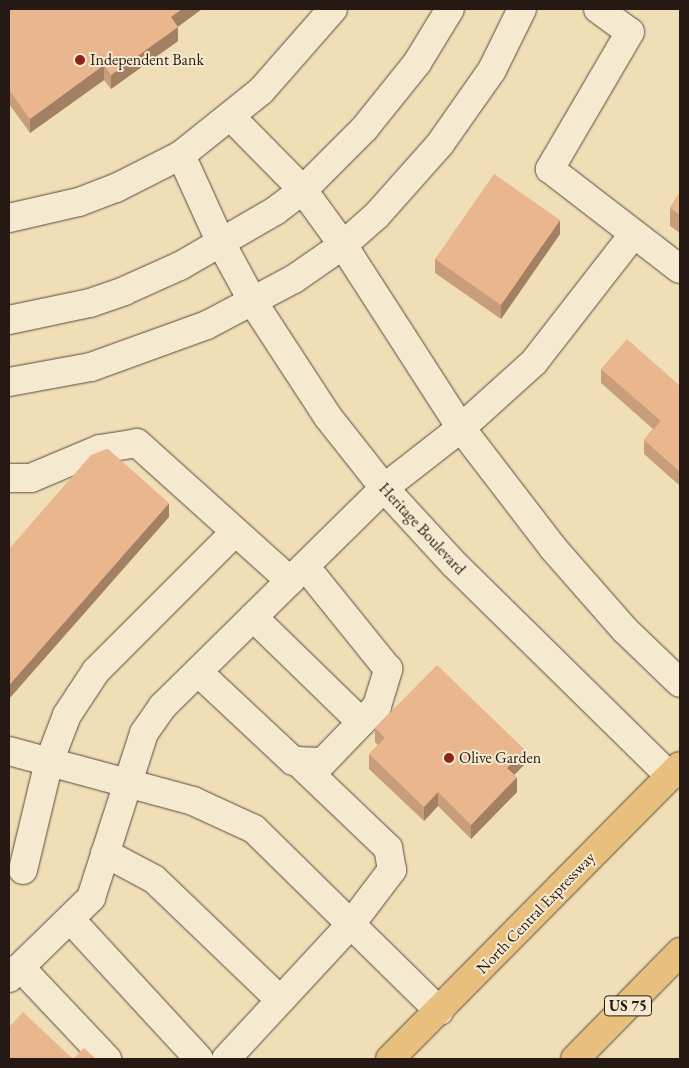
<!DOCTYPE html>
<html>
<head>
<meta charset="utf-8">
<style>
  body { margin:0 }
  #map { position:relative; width:689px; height:1068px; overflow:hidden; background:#f0deb7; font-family:"EB Garamond",serif }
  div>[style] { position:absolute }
  .roads { filter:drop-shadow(0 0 1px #584a3c) drop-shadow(0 0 1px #584a3c) }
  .minor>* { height:28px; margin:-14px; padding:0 14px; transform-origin:14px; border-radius:14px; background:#f5ead0 }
  .major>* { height:28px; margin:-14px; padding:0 14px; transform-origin:14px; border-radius:14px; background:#e8bf7c }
  .highway>* { height:28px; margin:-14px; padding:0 14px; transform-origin:14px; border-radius:14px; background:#e8bf7c }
  .wall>* { inset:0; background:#c89d7a }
  .shaded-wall>* { inset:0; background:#a37f63 }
  .building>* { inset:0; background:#e9b68e }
  .dots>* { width:14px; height:14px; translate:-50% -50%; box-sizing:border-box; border:2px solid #f5ead0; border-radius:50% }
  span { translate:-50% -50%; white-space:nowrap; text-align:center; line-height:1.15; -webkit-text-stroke:4px #f5ead0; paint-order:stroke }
  .shield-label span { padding:1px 4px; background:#f5ead0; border:1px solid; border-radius:4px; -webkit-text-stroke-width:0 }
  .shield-label { font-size:15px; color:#261913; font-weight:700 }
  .poi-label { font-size:16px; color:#261913 }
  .left { translate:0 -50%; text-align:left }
  .street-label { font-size:16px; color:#261913 }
  .frame { position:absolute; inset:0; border:10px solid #261913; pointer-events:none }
</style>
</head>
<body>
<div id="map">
  <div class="roads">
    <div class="minor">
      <div style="left:598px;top:9px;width:39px;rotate:36deg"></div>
      <div style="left:630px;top:32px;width:159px;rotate:120.3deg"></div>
      <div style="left:550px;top:169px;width:164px;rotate:37.6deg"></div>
      <div style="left:231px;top:117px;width:103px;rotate:45.4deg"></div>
      <div style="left:303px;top:190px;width:68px;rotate:54deg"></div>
      <div style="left:343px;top:245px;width:218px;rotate:57.2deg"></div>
      <div style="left:461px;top:428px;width:151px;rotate:52.5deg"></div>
      <div style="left:553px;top:548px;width:109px;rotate:48.7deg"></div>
      <div style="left:625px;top:630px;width:76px;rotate:43.9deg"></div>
      <div style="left:181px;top:155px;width:97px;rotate:65.6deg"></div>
      <div style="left:221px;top:243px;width:67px;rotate:61.5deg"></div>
      <div style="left:253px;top:302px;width:137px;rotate:56.9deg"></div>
      <div style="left:328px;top:417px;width:90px;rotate:51.7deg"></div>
      <div style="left:384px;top:488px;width:103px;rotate:47.4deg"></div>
      <div style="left:454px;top:564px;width:303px;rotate:44.5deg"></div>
      <div style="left:9px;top:218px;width:72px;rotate:-12.9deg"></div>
      <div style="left:79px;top:202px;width:40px;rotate:-21deg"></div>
      <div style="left:116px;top:188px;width:73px;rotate:-26.9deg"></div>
      <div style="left:181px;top:155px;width:102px;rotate:-38.7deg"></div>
      <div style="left:261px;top:91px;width:109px;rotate:-48.7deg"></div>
      <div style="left:9px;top:320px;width:83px;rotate:-11.9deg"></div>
      <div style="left:90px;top:303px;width:36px;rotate:-19deg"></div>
      <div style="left:124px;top:291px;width:61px;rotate:-24.1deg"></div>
      <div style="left:180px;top:266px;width:110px;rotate:-30.1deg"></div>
      <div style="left:275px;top:211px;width:35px;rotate:-37deg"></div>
      <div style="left:303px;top:190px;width:86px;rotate:-45deg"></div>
      <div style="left:364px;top:129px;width:85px;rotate:-51.2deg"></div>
      <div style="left:417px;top:63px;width:63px;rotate:-58.6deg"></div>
      <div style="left:9px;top:382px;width:83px;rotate:-10.4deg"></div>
      <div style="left:91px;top:367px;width:123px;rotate:-19.9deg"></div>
      <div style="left:207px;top:325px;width:98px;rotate:-27.9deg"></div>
      <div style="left:294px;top:279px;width:60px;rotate:-34.8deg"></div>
      <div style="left:343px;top:245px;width:45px;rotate:-41.4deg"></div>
      <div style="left:377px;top:215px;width:95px;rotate:-48.4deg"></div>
      <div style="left:440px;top:144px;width:90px;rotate:-54.9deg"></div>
      <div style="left:492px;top:70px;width:68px;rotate:-63.8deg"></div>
      <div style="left:9px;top:478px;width:22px"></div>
      <div style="left:31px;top:478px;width:75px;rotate:-22.8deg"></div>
      <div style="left:100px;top:449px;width:37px;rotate:-9deg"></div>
      <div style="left:137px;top:443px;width:206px;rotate:42deg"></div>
      <div style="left:253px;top:617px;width:151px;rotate:44.2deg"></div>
      <div style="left:198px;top:672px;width:130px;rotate:43.1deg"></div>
      <div style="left:293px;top:761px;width:30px;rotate:2deg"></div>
      <div style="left:323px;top:762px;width:78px;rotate:-46deg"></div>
      <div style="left:377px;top:706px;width:39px;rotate:-73deg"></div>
      <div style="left:388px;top:669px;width:132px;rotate:-128.9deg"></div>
      <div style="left:9px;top:751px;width:191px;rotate:15.2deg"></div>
      <div style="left:193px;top:801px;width:67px;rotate:24.7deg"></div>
      <div style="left:254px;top:829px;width:260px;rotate:44.5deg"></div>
      <div style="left:105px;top:853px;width:55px;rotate:28deg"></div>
      <div style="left:154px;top:879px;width:175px;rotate:43.8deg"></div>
      <div style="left:23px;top:870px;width:111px;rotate:-76.5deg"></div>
      <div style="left:49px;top:762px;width:50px;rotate:-69deg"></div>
      <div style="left:67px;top:715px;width:53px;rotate:-56.6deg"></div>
      <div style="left:96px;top:671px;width:195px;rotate:-45deg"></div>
      <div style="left:70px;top:919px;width:190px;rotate:47.3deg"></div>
      <div style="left:20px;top:967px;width:127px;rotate:46.6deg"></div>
      <div style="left:9px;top:978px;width:115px;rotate:-44.3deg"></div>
      <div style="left:91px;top:898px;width:173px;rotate:-72.2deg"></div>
      <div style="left:144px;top:733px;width:32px;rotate:-55deg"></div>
      <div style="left:162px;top:707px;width:312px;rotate:-44.6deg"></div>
      <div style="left:384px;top:488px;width:98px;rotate:-37.9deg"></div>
      <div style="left:461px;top:428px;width:98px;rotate:-42.1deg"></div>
      <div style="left:534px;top:362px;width:161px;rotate:-52.1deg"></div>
      <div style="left:226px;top:1059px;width:184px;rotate:-47.2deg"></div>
      <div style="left:351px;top:924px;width:68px;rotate:-52.8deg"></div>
      <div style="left:392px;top:870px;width:22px;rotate:-100deg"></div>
      <div style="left:388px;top:848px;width:126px;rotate:-136.3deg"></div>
    </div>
    <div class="major">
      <div style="left:390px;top:1059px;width:412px;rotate:-45.3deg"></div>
    </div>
    <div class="highway">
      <div style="left:575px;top:1059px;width:150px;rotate:-45.5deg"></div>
    </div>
  </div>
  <div class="wall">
    <div style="clip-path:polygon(9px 9px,202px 9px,178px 26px,178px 41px,111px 89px,104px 80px,30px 133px,9px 104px)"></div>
    <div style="clip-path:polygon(680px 192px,680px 233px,670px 226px,670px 208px)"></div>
    <div style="clip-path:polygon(560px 234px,501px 319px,435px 273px,435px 259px)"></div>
    <div style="clip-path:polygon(601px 369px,680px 386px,680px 486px,644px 454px,644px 440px,653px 429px,601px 383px)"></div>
    <div style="clip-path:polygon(375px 728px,525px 764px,514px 775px,517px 792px,471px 839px,438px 806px,424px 821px,369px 769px,369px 754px,378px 745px,375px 742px)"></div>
  </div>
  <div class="shaded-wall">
    <div style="clip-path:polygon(182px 9px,202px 9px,171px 32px,171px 17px)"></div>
    <div style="clip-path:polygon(178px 27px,178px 41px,111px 89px,111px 75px)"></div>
    <div style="clip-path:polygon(104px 65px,104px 80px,30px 133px,30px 119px)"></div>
    <div style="clip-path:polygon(560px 220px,560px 234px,501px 319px,501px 305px)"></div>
    <div style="clip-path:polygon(169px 503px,169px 517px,9px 699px,9px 685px)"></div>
    <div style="clip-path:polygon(525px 750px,525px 764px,507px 782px,507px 768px)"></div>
    <div style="clip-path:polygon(517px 777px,517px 792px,471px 839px,471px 825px)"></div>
    <div style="clip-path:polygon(438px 792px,438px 806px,424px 821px,424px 807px)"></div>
  </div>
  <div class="building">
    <div style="clip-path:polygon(9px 9px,182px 9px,171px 17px,178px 27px,111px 75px,104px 65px,30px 119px,9px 90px)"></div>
    <div style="clip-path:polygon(494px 174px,560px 220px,501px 305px,435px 259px)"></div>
    <div style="clip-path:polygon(680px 192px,680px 215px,670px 208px)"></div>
    <div style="clip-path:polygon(627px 339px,680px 386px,680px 472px,644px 440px,661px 421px,601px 369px)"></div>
    <div style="clip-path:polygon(108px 449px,169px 503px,9px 685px,9px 549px,91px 455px,104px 450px)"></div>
    <div style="clip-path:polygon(437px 665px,525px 750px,507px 768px,517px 777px,471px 825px,438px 792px,424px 807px,369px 754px,385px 738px,375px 728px)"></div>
    <div style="clip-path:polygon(23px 1012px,73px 1059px,84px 1048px,96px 1059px,9px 1059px,9px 1027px)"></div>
  </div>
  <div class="dots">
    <div style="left:80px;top:60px;background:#8f2418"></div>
    <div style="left:449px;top:758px;background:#8f2418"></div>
  </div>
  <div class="shield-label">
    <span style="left:628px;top:1006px">US 75</span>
  </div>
  <div class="poi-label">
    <span class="left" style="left:90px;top:60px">Independent Bank</span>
    <span class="left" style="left:459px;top:758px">Olive Garden</span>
  </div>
  <div class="street-label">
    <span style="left:422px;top:529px;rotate:47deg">Heritage Boulevard</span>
    <span style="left:536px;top:913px;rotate:-46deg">North Central Expressway</span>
  </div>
  <div class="frame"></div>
</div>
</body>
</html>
